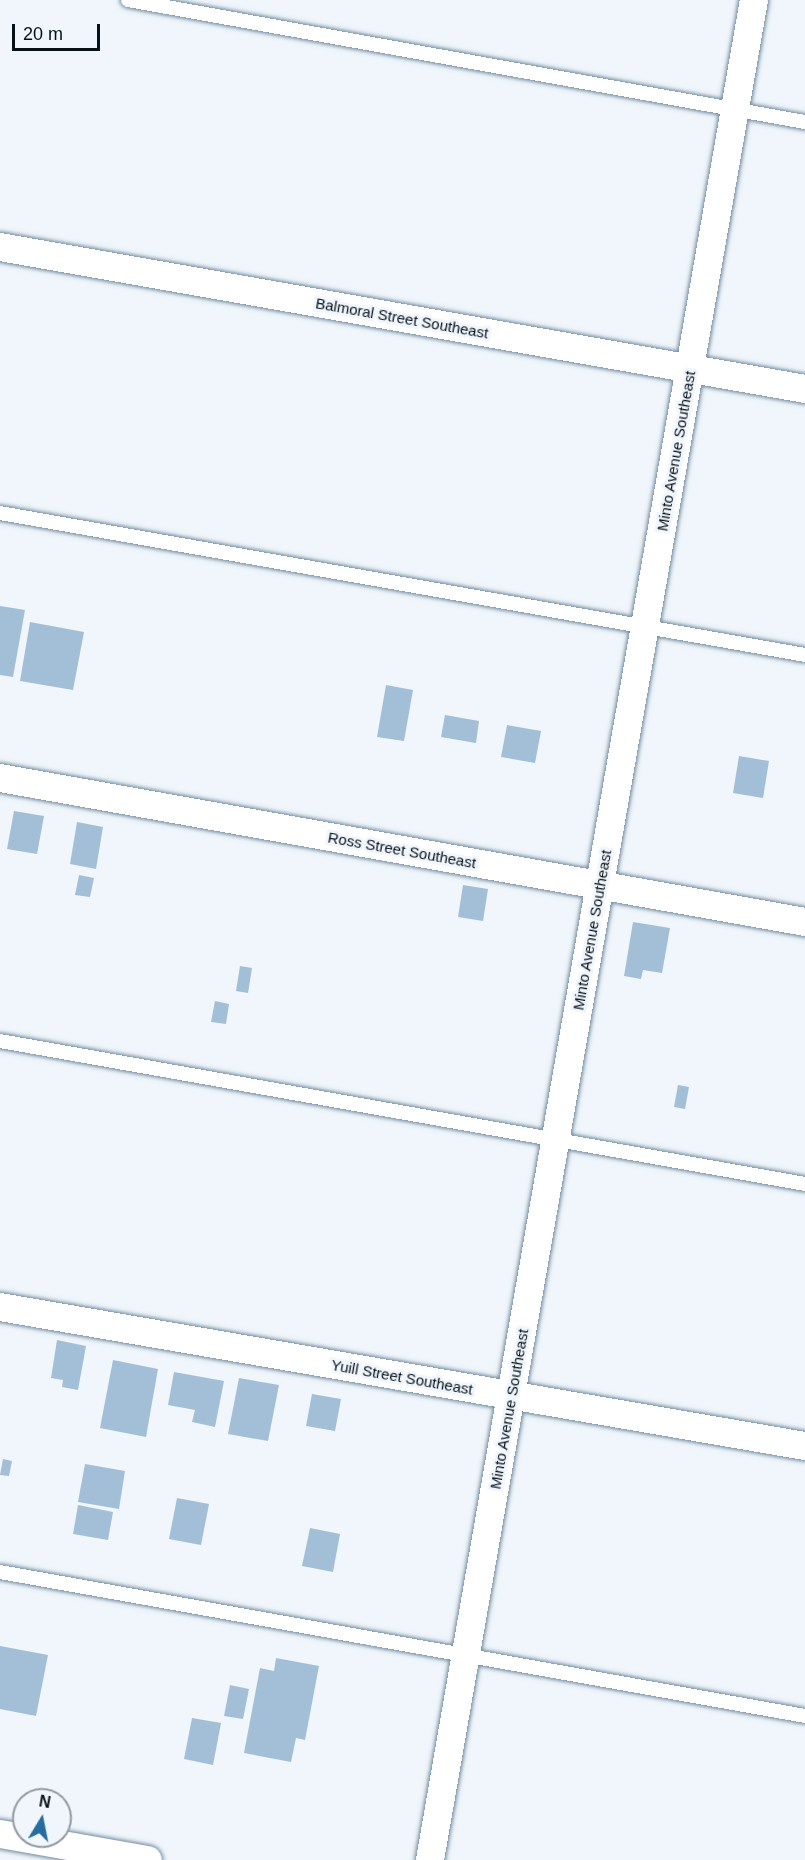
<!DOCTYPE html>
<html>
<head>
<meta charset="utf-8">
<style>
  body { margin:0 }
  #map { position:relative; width:805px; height:1860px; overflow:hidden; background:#f0f6fb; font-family:Arial,sans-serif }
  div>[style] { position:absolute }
  .building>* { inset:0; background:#a3bfd7 }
  .roads { filter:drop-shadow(0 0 2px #718ba2) drop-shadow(0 0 2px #718ba2) }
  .lane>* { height:14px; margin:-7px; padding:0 7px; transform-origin:7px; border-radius:7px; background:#fff }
  .street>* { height:28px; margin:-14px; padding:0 14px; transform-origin:14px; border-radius:14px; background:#fff }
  span { translate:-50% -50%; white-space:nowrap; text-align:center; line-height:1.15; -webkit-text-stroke:6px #f0f6fb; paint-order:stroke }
  .street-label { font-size:15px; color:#07111a }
  .north { position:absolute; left:12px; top:1788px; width:60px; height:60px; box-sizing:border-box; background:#f0f6fb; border:2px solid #939aa1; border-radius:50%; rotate:10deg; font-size:16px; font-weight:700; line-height:24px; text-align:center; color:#07111a }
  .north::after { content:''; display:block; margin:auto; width:21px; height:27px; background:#256ca0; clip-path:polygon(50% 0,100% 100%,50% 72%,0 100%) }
  .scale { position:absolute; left:12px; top:24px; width:88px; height:27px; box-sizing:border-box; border:3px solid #07111a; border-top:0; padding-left:8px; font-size:18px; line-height:21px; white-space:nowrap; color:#07111a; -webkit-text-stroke:4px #f0f6fb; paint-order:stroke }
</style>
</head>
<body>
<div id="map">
  <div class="building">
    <div style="clip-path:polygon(0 606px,25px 610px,13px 677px,0 675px)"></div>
    <div style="clip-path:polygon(30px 622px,84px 632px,73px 690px,20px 681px)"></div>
    <div style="clip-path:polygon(386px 685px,413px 690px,404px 741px,377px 737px)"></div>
    <div style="clip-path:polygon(445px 715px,479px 721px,476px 743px,441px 737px)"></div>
    <div style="clip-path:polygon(507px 725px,541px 731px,535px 763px,501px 757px)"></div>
    <div style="clip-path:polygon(739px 756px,769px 761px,763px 798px,733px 793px)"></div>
    <div style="clip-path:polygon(14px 811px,44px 816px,37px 854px,7px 849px)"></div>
    <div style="clip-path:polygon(77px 822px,103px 827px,96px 869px,70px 864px)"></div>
    <div style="clip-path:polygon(79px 875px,94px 878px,90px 897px,75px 895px)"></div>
    <div style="clip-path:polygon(463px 885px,488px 889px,483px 921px,458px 917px)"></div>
    <div style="clip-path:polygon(633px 922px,670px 928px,662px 973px,643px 970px,641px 979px,624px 976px)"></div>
    <div style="clip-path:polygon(240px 966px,252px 968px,248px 993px,236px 991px)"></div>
    <div style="clip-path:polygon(215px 1001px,229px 1004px,226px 1024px,211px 1022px)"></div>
    <div style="clip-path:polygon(678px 1085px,689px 1087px,685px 1109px,674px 1107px)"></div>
    <div style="clip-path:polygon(57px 1340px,86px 1346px,78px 1390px,62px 1387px,63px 1380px,51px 1378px)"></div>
    <div style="clip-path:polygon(113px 1360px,158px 1369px,146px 1437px,100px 1428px)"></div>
    <div style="clip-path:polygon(174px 1372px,224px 1381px,215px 1427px,192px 1422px,195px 1410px,168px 1405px)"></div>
    <div style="clip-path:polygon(239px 1378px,279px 1385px,268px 1441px,228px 1434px)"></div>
    <div style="clip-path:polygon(312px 1394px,341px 1399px,335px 1431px,306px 1426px)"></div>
    <div style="clip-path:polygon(3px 1459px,12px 1461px,9px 1476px,0 1475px)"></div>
    <div style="clip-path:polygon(85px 1464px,125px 1471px,119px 1509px,78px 1502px)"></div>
    <div style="clip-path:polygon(177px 1498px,209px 1504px,201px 1545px,169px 1539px)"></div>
    <div style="clip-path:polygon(78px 1505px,113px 1512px,108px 1540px,73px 1534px)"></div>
    <div style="clip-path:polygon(310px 1528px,340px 1534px,333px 1572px,302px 1566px)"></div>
    <div style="clip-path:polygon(0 1646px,48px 1655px,36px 1716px,0 1709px)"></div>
    <div style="clip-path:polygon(276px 1658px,319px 1666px,305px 1740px,296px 1738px,291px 1762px,244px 1753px,260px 1668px,274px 1671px)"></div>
    <div style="clip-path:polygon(230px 1685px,249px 1689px,243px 1719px,224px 1716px)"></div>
    <div style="clip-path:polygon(192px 1718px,221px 1723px,213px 1765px,184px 1759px)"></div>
  </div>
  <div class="roads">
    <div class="lane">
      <div style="left:128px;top:0;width:688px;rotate:10.22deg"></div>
      <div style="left:0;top:513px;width:817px;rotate:10deg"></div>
      <div style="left:0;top:1041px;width:818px;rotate:10.07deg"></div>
      <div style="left:0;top:1572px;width:818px;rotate:10.14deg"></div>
    </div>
    <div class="street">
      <div style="left:0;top:247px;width:817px;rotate:10deg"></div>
      <div style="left:0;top:778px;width:818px;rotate:10.14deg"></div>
      <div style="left:0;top:1307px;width:817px;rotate:9.8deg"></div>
      <div style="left:0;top:1834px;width:150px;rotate:10deg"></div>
      <div style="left:430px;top:1860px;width:1888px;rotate:-80.12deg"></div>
    </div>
  </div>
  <div class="street-label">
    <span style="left:402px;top:318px;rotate:10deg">Balmoral Street Southeast</span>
    <span style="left:676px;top:451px;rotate:-80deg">Minto Avenue Southeast</span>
    <span style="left:402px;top:850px;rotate:10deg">Ross Street Southeast</span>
    <span style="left:592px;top:930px;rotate:-80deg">Minto Avenue Southeast</span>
    <span style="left:402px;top:1377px;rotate:10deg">Yuill Street Southeast</span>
    <span style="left:509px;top:1409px;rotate:-80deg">Minto Avenue Southeast</span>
  </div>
  <div class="north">N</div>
  <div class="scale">20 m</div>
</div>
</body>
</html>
